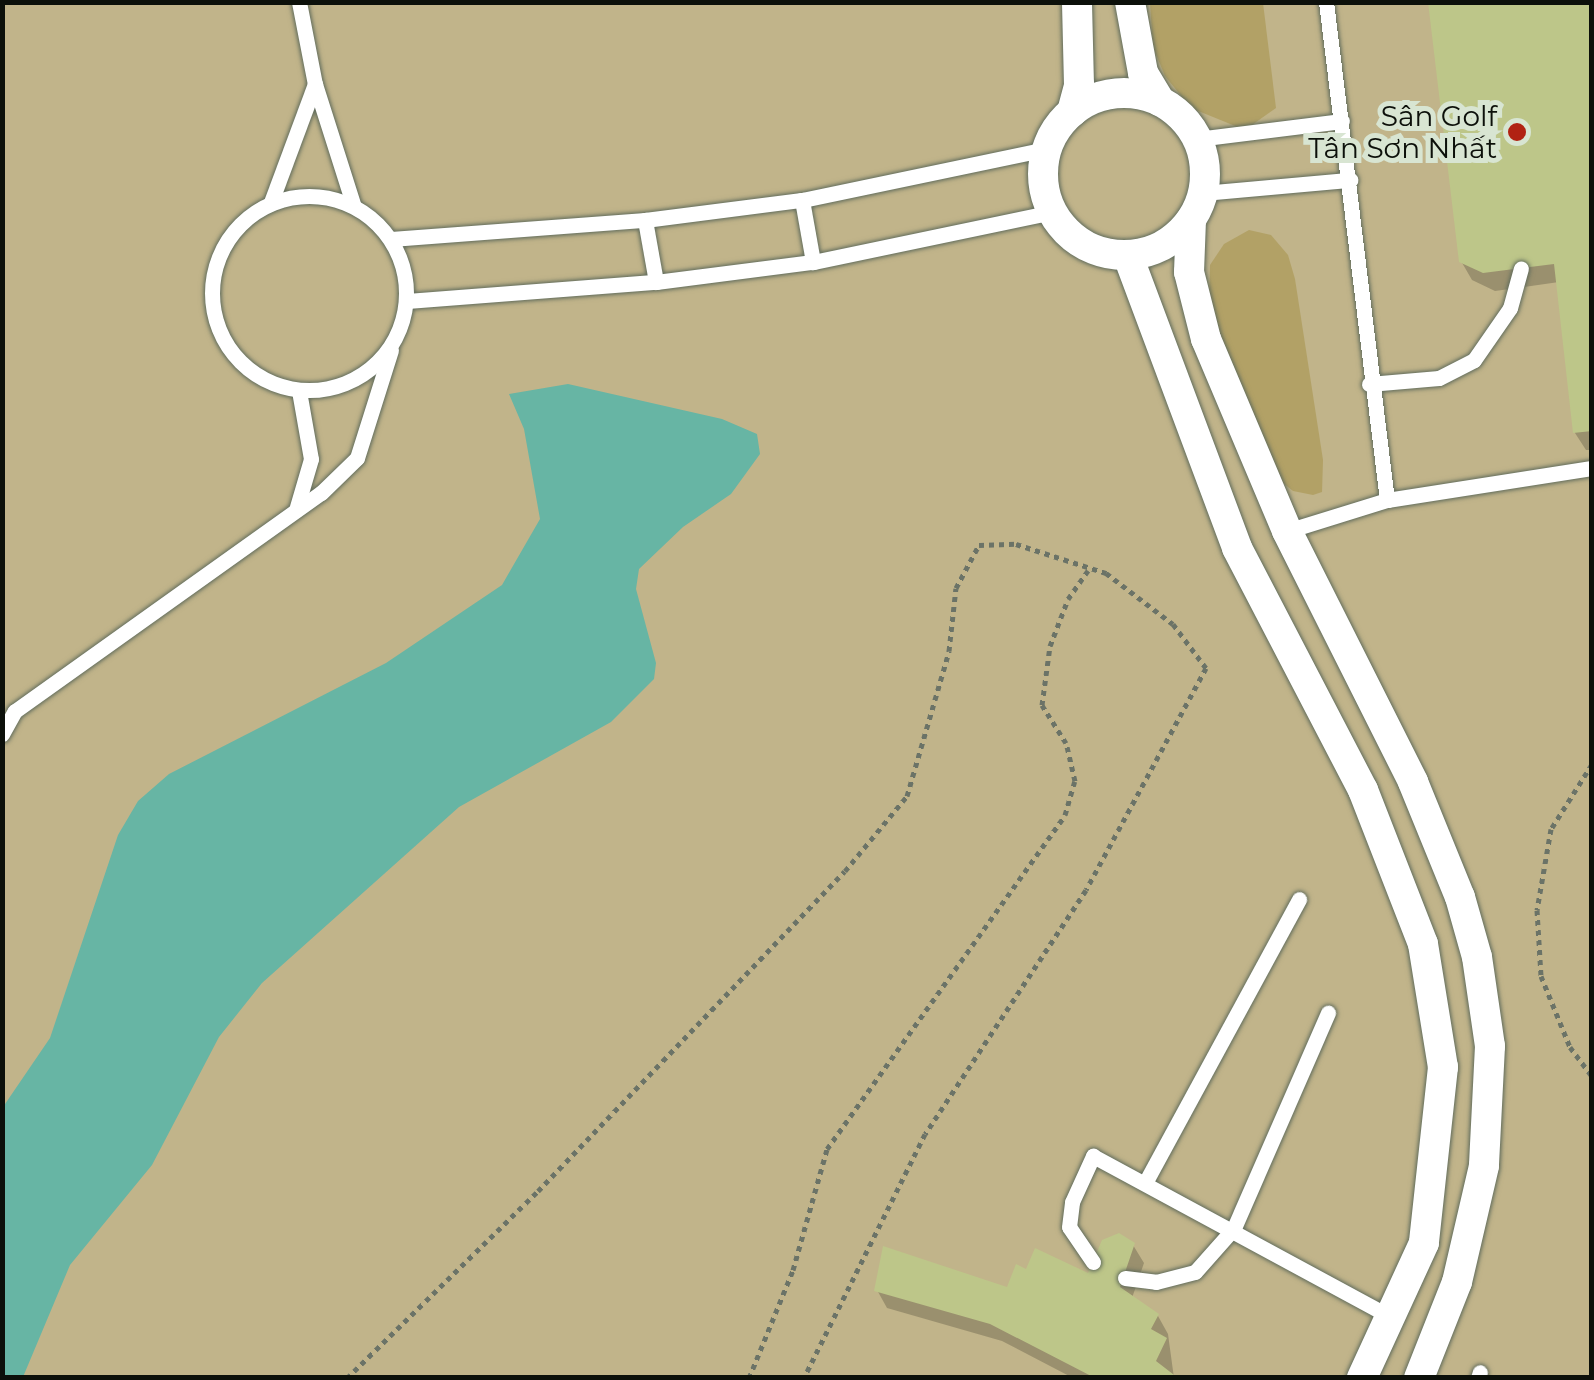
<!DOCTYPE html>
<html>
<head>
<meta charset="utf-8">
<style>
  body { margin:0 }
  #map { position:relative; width:1594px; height:1380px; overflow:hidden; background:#d8e5d2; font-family:Montserrat,sans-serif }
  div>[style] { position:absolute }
  .green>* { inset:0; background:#c1b48a }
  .forest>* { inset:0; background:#b2a166 }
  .water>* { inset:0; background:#67b5a4 }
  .shadow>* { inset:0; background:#0003 }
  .building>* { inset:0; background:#bdc689 }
  .path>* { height:5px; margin-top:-2.5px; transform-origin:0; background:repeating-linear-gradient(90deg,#6b7367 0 5px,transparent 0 10px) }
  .roads { filter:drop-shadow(0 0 2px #616c5c) drop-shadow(0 0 2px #616c5c) }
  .lane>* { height:15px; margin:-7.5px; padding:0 7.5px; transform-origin:7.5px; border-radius:7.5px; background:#fff }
  .lane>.ring { margin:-7.5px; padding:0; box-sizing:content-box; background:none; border:15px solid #fff; border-radius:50% }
  .street>* { height:30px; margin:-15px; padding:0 15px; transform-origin:15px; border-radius:15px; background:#fff }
  .street>.ring { margin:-15px; padding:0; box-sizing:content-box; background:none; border:30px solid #fff; border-radius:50% }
  .dots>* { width:28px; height:28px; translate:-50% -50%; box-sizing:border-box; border:5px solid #d8e5d2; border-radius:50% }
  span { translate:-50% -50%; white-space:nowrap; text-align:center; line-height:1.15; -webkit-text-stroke:10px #d8e5d2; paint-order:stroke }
  .poi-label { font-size:28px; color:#0c100a }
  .right { translate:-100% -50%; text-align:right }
  .frame { position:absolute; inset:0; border:5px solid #0c100a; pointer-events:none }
</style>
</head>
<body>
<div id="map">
  <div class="green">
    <div style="clip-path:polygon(3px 3px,1591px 3px,1591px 1377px,3px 1378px)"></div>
  </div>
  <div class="forest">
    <div style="clip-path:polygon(1150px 3px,1263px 3px,1276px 108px,1245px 130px,1191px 108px,1165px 76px,1153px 47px)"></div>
    <div style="clip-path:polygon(1249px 230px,1271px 235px,1288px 255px,1295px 279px,1323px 460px,1322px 492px,1313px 495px,1293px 491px,1272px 474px,1209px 308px,1210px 265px,1224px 244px)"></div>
  </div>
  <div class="water">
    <div style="clip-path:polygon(568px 384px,722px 419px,757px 434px,760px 454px,731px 494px,683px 527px,639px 569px,636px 589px,656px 663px,654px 679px,611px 722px,459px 807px,262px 983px,219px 1037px,152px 1165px,70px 1265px,23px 1377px,3px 1377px,3px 1107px,50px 1038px,118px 835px,138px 801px,169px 774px,386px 663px,502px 585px,540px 519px,524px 429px,509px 394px)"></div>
  </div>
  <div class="shadow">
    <div style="clip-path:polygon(1592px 2px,1592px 450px,1586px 450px,1575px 433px,1559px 282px,1495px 291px,1472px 280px,1461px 261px)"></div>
    <div style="clip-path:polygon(1133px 1245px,1144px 1263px,1132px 1298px,1158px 1316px,1168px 1334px,1174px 1378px,1073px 1378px,1002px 1341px,887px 1308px,877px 1290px,1008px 1290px,1028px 1272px,1089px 1276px)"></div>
  </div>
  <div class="building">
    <div style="clip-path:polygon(1428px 2px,1592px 2px,1592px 431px,1573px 433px,1554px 264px,1483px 273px,1459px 262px)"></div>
    <div style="clip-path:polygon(1119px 1233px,1135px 1243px,1120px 1287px,1159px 1314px,1151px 1329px,1167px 1338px,1156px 1361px,1178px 1378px,1095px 1378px,990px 1324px,874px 1291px,883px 1246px,1007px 1287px,1016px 1264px,1026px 1269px,1035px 1248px,1088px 1273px,1102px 1240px)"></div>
  </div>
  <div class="path">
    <div style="left:1592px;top:764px;width:77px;rotate:122.2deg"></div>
    <div style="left:1551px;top:829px;width:82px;rotate:99.8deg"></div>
    <div style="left:1537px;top:910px;width:66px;rotate:86.5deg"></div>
    <div style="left:1541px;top:976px;width:77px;rotate:67.8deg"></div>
    <div style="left:1570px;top:1047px;width:36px;rotate:53deg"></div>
    <div style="left:347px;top:1378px;width:267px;rotate:-44.4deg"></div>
    <div style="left:538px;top:1191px;width:443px;rotate:-46.2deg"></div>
    <div style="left:845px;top:871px;width:97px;rotate:-50.4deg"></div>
    <div style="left:907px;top:796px;width:151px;rotate:-73.8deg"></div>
    <div style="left:949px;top:651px;width:63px;rotate:-83.7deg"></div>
    <div style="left:956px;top:588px;width:49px;rotate:-61.9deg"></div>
    <div style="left:979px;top:545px;width:37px;rotate:-2deg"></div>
    <div style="left:1016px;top:544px;width:95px;rotate:17.9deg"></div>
    <div style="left:1106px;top:573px;width:84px;rotate:37.3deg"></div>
    <div style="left:1173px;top:624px;width:55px;rotate:53.1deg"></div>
    <div style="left:1206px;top:668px;width:252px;rotate:118.4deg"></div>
    <div style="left:1086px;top:890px;width:292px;rotate:123.4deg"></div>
    <div style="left:925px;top:1134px;width:272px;rotate:116.4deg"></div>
    <div style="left:749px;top:1378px;width:117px;rotate:-67.8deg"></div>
    <div style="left:793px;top:1270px;width:126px;rotate:-74.3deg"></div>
    <div style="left:827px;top:1149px;width:410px;rotate:-54.5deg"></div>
    <div style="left:1065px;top:815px;width:35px;rotate:-74deg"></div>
    <div style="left:1075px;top:781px;width:39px;rotate:-103deg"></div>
    <div style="left:1066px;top:743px;width:45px;rotate:-122.3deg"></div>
    <div style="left:1042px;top:705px;width:60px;rotate:-82.3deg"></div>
    <div style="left:1050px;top:646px;width:50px;rotate:-69deg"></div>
    <div style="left:1068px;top:599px;width:35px;rotate:-55deg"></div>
  </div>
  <div class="roads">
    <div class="lane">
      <div style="left:299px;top:2px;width:84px;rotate:79deg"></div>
      <div style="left:315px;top:84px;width:126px;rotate:72.4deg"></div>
      <div style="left:1326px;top:2px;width:502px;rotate:83.02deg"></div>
      <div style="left:1197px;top:139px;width:146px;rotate:-7.1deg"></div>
      <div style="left:1203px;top:193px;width:148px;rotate:-5.1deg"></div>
      <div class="ring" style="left:212px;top:196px;width:179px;height:179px"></div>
      <div style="left:802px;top:200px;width:63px;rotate:79.9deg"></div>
      <div style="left:271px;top:202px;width:126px;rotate:-69.6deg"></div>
      <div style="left:645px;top:220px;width:63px;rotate:79.9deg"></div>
      <div style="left:391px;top:239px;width:255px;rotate:-4.3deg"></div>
      <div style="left:645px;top:220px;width:158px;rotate:-7.3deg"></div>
      <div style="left:802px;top:200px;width:250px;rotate:-11.8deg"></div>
      <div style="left:407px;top:301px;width:250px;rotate:-4.4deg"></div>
      <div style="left:656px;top:282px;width:158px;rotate:-7.3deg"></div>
      <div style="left:813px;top:262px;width:244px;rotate:-11.8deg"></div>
      <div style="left:1369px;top:384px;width:70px;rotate:-4.9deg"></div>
      <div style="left:1439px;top:378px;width:39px;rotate:-27deg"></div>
      <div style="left:1474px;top:360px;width:63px;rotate:-55.3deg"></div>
      <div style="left:1510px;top:308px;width:41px;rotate:-74.6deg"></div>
      <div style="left:296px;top:510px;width:53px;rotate:-73.6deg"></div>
      <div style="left:311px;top:459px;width:69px;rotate:-100deg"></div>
      <div style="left:1287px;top:531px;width:105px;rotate:-17.2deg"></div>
      <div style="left:1387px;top:500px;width:207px;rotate:-8.9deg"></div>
      <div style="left:2px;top:734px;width:26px;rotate:-61deg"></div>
      <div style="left:15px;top:711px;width:376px;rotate:-35.5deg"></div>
      <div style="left:321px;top:493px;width:50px;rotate:-44.2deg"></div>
      <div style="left:357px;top:458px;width:113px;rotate:-72.5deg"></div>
      <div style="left:1145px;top:1183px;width:323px;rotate:-61.5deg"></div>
      <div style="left:1093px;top:1262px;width:42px;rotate:-124.4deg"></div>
      <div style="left:1069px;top:1227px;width:25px;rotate:-83deg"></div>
      <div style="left:1072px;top:1202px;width:51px;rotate:-65.5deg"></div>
      <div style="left:1093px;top:1156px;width:339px;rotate:28.4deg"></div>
      <div style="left:1125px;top:1278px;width:31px;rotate:7deg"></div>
      <div style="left:1156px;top:1282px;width:40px;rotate:-14.4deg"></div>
      <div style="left:1195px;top:1272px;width:59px;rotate:-48.4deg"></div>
      <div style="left:1234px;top:1228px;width:235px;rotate:-66.4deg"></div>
      <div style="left:1478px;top:1378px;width:6px;rotate:-72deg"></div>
    </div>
    <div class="street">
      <div style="left:1130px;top:2px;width:72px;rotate:79.6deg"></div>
      <div style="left:1143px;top:73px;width:33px;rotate:59deg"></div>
      <div class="ring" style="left:1043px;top:93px;width:132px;height:132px"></div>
      <div style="left:1072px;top:112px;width:28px;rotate:-75deg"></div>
      <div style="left:1079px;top:85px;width:83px;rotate:-91.4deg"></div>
      <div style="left:1191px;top:220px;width:52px;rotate:92.2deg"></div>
      <div style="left:1189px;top:272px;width:69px;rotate:75.8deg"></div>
      <div style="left:1206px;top:339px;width:208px;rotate:67.1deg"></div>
      <div style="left:1287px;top:531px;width:281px;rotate:63.3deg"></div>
      <div style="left:1413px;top:782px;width:124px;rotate:67.8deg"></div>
      <div style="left:1460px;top:897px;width:62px;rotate:74.2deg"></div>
      <div style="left:1477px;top:957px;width:90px;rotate:81.7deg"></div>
      <div style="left:1490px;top:1046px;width:120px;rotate:92.9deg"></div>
      <div style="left:1484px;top:1166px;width:119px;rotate:103.1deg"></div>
      <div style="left:1457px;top:1282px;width:103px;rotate:111.6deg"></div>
      <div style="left:1128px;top:256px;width:312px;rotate:69.5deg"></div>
      <div style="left:1237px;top:548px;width:273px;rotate:62.5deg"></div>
      <div style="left:1363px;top:790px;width:165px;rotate:68.7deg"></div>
      <div style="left:1423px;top:944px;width:125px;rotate:80.8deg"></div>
      <div style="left:1443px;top:1067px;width:177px;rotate:96.2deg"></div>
      <div style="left:1424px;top:1243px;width:149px;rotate:114.7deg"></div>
    </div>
  </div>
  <div class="dots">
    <div style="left:1517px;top:132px;background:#b12213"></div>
  </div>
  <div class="poi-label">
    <span class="right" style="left:1497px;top:132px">Sân Golf<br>Tân Sơn Nhất</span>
  </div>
  <div class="frame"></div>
</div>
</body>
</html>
